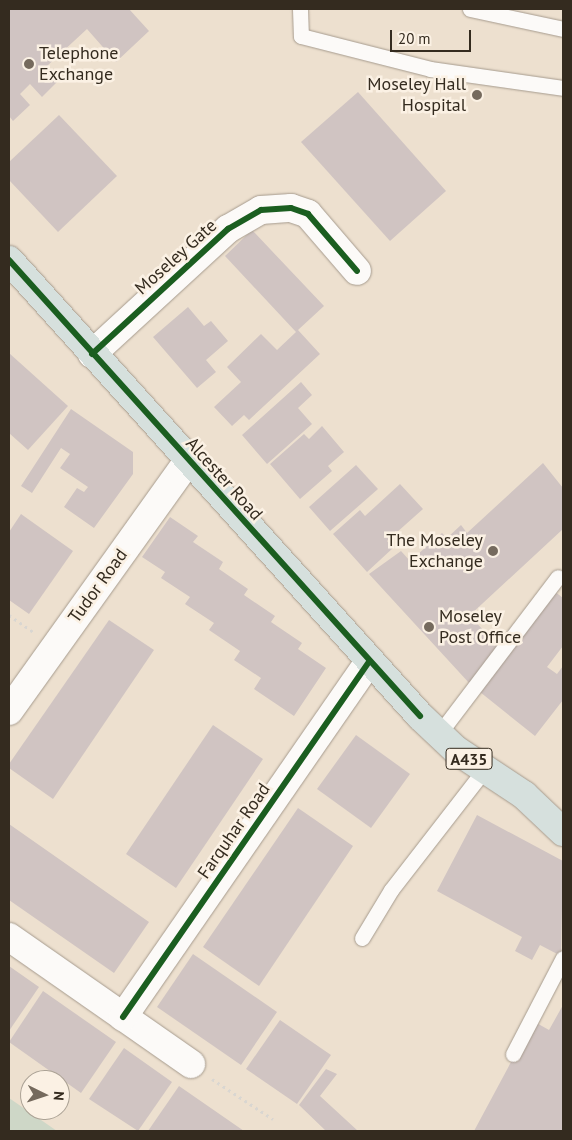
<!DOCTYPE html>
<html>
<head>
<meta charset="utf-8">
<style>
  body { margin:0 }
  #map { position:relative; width:572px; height:1140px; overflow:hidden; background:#ede0cf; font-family:"PT Sans",sans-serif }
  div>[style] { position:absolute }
  .green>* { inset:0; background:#ced7c7 }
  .building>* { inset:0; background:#d0c4c2 }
  .path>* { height:3px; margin-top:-1.5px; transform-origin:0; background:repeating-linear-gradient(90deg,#d9d6d1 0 2.5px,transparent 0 6.5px) }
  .roads { filter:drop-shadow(0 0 1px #a69b8e) drop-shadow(0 0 1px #a69b8e) }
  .lane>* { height:15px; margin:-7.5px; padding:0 7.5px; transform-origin:7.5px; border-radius:7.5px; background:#fcfaf8 }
  .street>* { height:28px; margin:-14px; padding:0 14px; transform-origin:14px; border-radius:14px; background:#fcfaf8 }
  .highway>* { height:28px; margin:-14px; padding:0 14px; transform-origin:14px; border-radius:14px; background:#d6e0dd }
  .cycleway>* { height:6px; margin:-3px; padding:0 3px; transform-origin:3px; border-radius:3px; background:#1b5e20 }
  .dots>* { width:14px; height:14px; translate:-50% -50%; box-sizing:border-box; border:2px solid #fbf1e4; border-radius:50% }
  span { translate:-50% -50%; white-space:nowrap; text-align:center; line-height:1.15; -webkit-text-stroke:5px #fbf1e4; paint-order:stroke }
  .shield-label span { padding:1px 4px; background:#fbf1e4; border:1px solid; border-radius:4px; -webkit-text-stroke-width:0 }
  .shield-label { font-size:16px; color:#342b1f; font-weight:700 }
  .poi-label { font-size:18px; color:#342b1f }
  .left { translate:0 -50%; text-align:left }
  .right { translate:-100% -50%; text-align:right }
  .street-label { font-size:18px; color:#342b1f }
  .frame { position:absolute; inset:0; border:10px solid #342b1f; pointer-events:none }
  .north { position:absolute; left:20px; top:1070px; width:50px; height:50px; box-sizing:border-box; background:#fbf1e4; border:1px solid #aba295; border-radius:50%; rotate:94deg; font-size:14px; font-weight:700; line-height:20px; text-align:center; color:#342b1f }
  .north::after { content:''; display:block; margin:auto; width:18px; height:22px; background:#756a5d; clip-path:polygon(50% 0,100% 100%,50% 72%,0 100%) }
  .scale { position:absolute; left:390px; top:30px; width:81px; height:22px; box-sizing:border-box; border:2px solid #342b1f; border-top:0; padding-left:6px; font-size:15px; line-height:18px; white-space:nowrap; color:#342b1f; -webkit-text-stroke:4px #fbf1e4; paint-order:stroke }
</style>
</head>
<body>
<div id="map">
  <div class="green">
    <div style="clip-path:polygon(9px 1098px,57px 1131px,9px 1131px)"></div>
  </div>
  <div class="building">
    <div style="clip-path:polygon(9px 9px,129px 9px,149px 31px,116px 62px,87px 29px,47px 66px,59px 80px,42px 97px,30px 84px,20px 94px,30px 105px,13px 121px,9px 116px)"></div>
    <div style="clip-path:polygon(358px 92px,446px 191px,390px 241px,301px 142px)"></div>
    <div style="clip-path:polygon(59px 115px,117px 176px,58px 232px,9px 180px,9px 162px)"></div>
    <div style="clip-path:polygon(252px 230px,324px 306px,298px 330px,320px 354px,249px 420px,244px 415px,232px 426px,214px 407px,241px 382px,227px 367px,261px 334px,277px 350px,296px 332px,225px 256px)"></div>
    <div style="clip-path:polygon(188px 307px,204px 326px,211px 321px,228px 341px,206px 360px,216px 372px,197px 388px,153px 337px)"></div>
    <div style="clip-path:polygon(9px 353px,68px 406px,28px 450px,9px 433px)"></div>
    <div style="clip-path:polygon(301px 382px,312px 395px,298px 408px,312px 424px,267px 464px,242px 435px)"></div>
    <div style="clip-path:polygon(71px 409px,133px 452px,133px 474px,94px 528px,64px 507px,77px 488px,84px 492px,88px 487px,60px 468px,70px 454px,61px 448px,32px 493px,21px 486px)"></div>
    <div style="clip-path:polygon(322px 426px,344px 452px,328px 466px,332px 471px,300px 499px,270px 464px,304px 434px,309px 439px)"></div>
    <div style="clip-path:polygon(543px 463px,563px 488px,563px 529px,469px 616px,500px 646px,554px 591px,563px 598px,563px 646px,547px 667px,557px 674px,563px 666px,563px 700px,535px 736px,470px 684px,369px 574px,401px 551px,410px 561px,442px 533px,447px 538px,461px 525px,467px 533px)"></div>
    <div style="clip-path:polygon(356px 465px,378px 489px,330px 531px,309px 507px)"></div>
    <div style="clip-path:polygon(400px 484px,423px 509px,387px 541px,393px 548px,367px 572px,333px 534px,360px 510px,365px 516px)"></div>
    <div style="clip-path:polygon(21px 514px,73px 551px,29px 614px,9px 600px,9px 532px)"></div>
    <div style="clip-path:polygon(170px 517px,198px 536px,193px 542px,223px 562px,219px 569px,248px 589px,244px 595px,275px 616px,271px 622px,302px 643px,298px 649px,326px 668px,294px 716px,254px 689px,261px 678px,234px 660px,240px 651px,209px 630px,214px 623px,185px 604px,190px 597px,161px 578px,165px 572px,142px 557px)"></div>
    <div style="clip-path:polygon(109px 620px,154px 650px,53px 799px,9px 768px,9px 764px)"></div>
    <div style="clip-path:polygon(213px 725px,263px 759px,176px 888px,126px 854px)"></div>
    <div style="clip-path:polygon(356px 735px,410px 774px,371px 828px,317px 789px)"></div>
    <div style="clip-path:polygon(298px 808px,353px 846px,259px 986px,203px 947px)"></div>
    <div style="clip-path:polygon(477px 815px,563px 861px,561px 956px,540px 945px,532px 960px,515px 951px,522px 937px,437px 891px)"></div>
    <div style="clip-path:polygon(9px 824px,149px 922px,114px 973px,9px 900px)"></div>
    <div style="clip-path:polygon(193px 954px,277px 1012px,241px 1065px,157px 1007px)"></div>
    <div style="clip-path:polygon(9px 966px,39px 987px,9px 1031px)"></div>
    <div style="clip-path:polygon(43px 991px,116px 1042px,81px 1093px,9px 1042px)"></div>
    <div style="clip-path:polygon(563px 1005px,563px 1131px,474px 1131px,533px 1021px,549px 1030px)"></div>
    <div style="clip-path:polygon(280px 1020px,331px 1055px,297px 1104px,246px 1069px)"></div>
    <div style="clip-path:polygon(124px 1048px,172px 1082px,138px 1131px,89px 1099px)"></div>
    <div style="clip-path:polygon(326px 1069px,337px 1074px,320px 1096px,358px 1131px,326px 1131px,299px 1105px)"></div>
    <div style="clip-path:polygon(179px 1086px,244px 1131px,148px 1131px)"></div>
  </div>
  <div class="path">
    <div style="left:9px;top:615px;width:29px;rotate:35deg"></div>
    <div style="left:212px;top:1079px;width:73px;rotate:33.3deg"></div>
  </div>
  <div class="roads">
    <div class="lane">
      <div style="left:300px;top:9px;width:27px;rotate:88deg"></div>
      <div style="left:301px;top:36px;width:133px;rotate:14.3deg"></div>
      <div style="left:430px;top:69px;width:134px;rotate:8.1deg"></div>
      <div style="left:470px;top:9px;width:95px;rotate:12.1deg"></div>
      <div style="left:438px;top:735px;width:198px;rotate:-52.8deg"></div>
      <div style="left:362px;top:938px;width:56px;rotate:-58.9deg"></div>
      <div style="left:391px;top:890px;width:152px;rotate:-52.2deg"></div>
      <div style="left:513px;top:1054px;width:108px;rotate:-62.5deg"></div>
    </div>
    <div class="street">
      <div style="left:92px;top:354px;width:185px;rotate:-42.6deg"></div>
      <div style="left:228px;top:229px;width:38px;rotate:-30deg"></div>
      <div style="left:261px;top:210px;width:30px;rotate:-4deg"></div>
      <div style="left:291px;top:208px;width:18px;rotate:19deg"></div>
      <div style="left:308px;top:214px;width:75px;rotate:49.3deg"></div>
      <div style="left:9px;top:711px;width:307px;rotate:-54.4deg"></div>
      <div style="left:9px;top:937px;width:222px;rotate:34.9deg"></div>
      <div style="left:123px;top:1017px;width:432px;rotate:-55.3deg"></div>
    </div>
    <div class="highway">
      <div style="left:9px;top:260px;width:614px;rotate:47.97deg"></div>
      <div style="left:420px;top:716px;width:50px;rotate:43.4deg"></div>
      <div style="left:456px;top:750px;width:82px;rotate:33.5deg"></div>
      <div style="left:524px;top:795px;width:54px;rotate:43.5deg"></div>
    </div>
  </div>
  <div class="cycleway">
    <div style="left:9px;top:260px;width:614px;rotate:47.97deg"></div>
    <div style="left:92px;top:354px;width:185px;rotate:-42.6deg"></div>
    <div style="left:228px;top:229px;width:38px;rotate:-30deg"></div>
    <div style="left:261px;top:210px;width:30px;rotate:-4deg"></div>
    <div style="left:291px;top:208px;width:18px;rotate:19deg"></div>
    <div style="left:308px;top:214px;width:75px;rotate:49.3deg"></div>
    <div style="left:123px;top:1017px;width:432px;rotate:-55.3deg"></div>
  </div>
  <div class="dots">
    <div style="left:29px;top:64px;background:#756a5d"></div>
    <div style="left:477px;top:95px;background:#756a5d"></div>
    <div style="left:493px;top:551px;background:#756a5d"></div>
    <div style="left:429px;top:627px;background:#756a5d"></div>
  </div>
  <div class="shield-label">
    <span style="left:469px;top:759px">A435</span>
  </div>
  <div class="poi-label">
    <span class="left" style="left:39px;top:64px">Telephone<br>Exchange</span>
    <span class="right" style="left:466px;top:95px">Moseley Hall<br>Hospital</span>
    <span class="right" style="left:483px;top:551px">The Moseley<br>Exchange</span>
    <span class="left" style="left:439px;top:627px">Moseley<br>Post Office</span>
  </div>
  <div class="street-label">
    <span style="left:176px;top:257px;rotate:-42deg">Moseley Gate</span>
    <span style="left:224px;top:479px;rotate:48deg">Alcester Road</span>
    <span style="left:98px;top:586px;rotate:-54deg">Tudor Road</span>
    <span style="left:234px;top:831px;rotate:-55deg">Farquhar Road</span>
  </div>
  <div class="frame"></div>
  <div class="north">N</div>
  <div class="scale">20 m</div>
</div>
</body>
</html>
